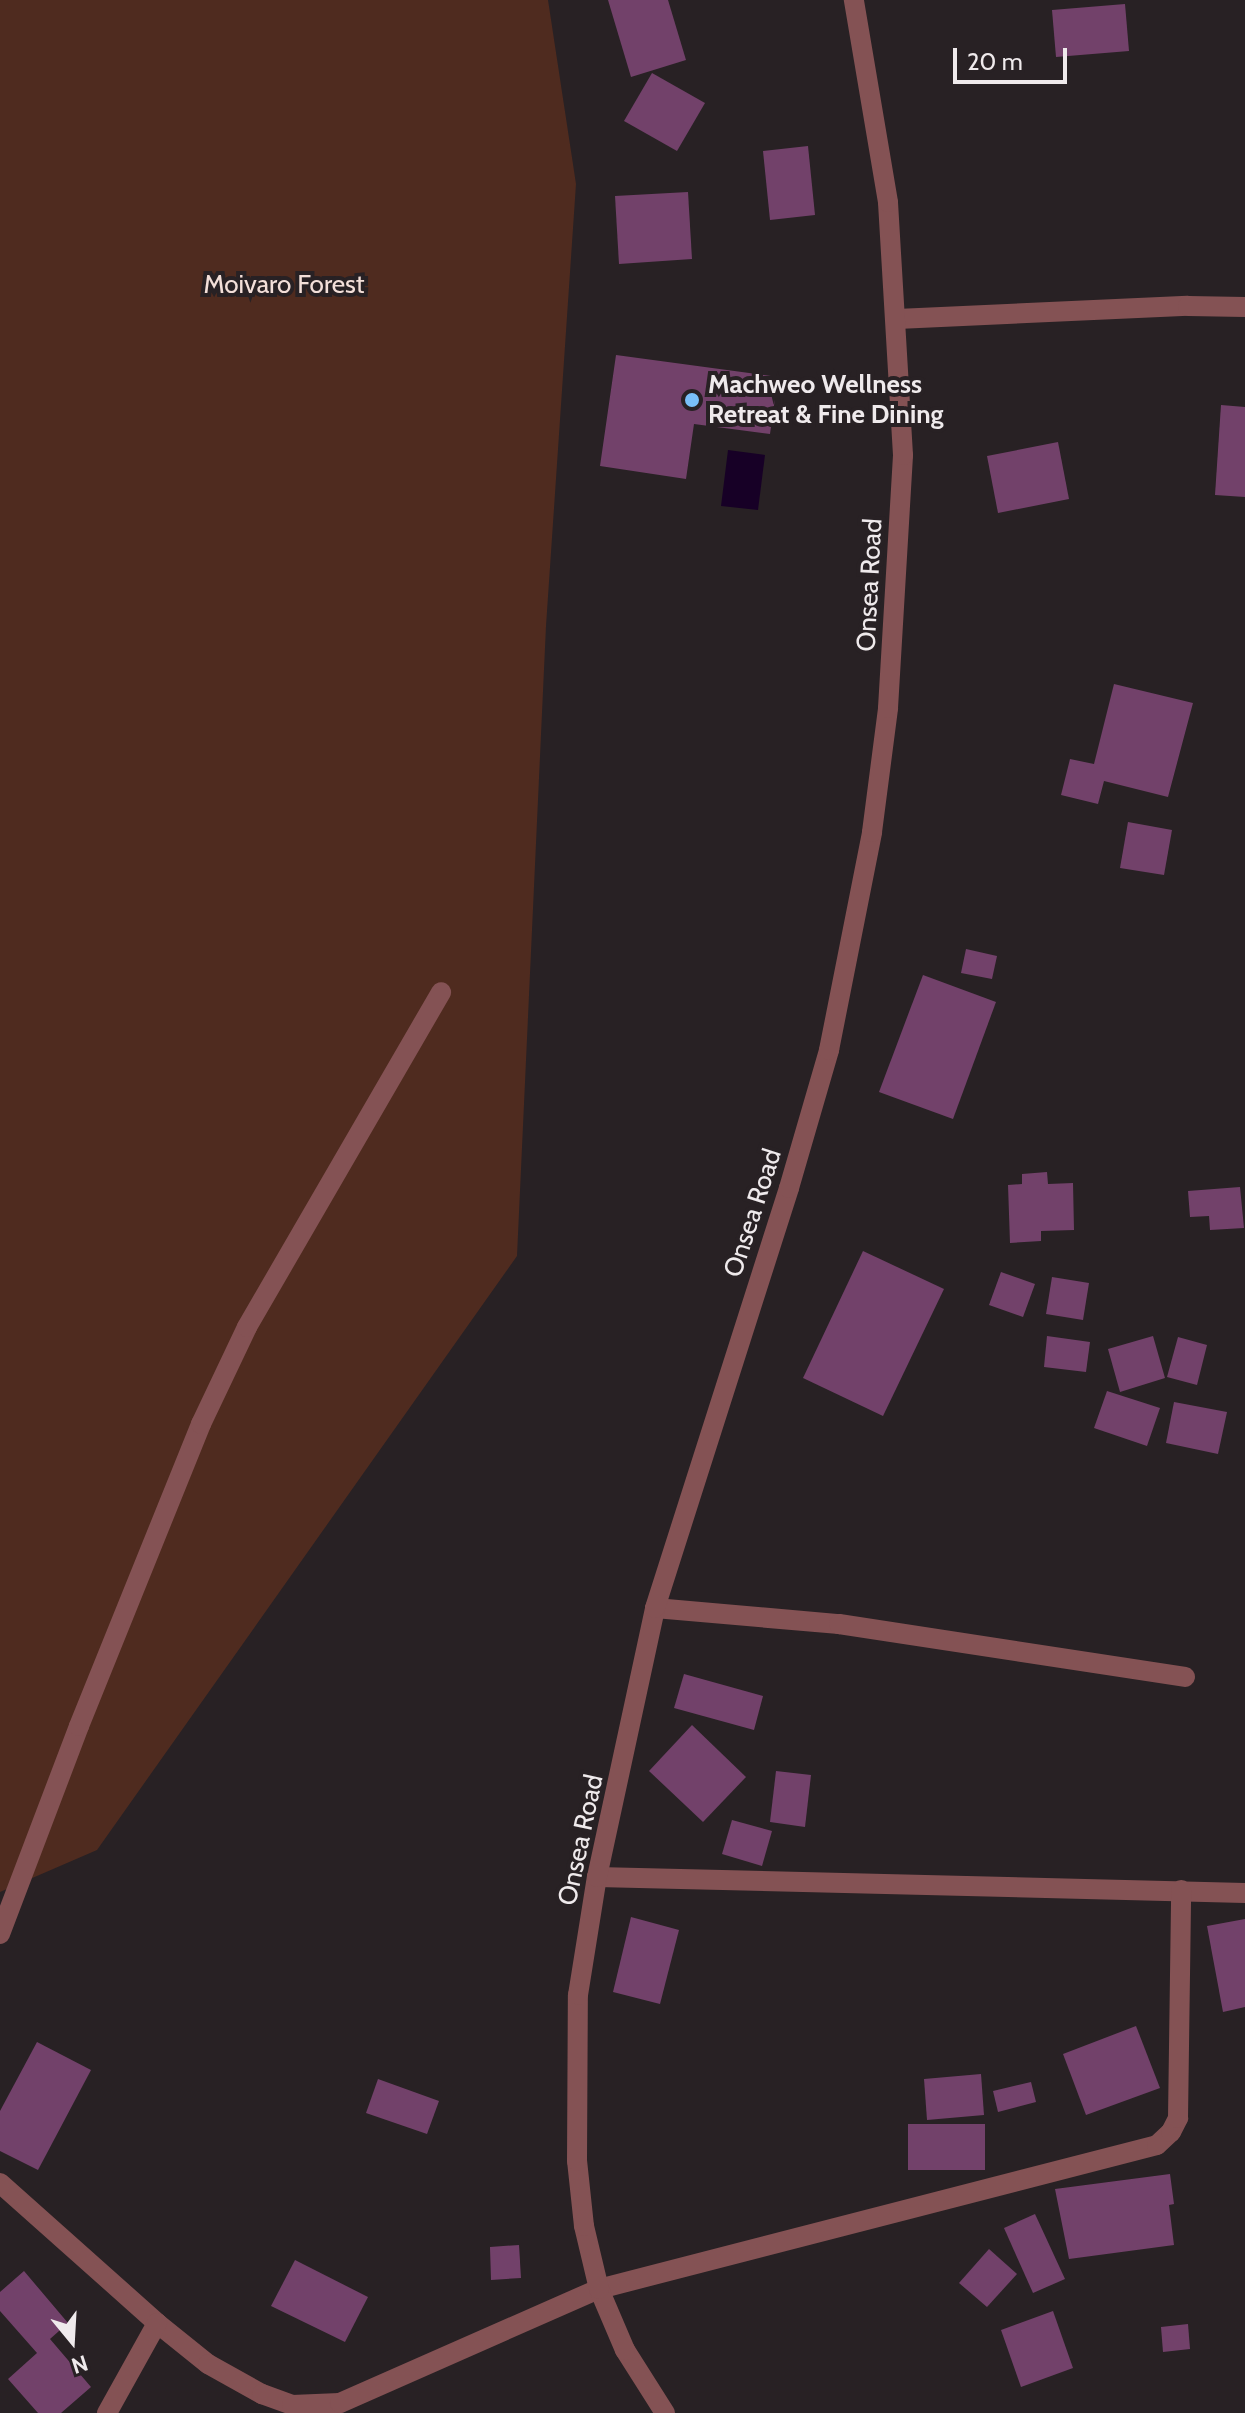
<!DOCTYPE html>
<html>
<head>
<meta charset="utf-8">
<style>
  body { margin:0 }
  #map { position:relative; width:1245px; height:2413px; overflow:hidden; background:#282124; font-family:Cabin,sans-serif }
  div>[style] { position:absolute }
  .green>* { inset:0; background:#4f2b1f }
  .water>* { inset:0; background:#170026 }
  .building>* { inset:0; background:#72416a }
  .minor>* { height:20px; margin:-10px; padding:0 10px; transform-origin:10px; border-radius:10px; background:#845254 }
  .dots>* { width:22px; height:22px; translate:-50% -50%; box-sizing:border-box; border:4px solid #282124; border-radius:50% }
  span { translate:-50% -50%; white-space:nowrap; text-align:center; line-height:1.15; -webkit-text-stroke:8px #282124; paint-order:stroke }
  .park-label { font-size:26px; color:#f3dfd9 }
  .poi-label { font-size:26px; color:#efeaec; font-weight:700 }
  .left { translate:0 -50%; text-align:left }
  .street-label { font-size:26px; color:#efeaec }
  .north { position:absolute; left:32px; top:2301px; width:80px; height:80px; -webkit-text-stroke:6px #282124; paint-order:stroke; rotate:162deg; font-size:22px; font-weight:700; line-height:32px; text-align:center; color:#efeaec }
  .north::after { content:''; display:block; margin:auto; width:28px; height:36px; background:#efeaec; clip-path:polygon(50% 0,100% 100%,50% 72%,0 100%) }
  .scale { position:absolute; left:953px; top:48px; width:114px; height:36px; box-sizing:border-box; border:4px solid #efeaec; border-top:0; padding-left:10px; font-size:24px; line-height:28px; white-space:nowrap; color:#efeaec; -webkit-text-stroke:6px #282124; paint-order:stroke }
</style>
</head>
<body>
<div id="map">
  <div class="green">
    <div style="clip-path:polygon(0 0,548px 0,576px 184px,546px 626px,517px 1256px,97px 1850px,0 1892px)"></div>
  </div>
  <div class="water">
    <div style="clip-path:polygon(728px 450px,765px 455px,758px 510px,721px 506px)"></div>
  </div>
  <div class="building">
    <div style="clip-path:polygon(608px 0,668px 0,686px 60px,631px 77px)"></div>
    <div style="clip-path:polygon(1125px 4px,1129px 51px,1056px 57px,1052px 10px)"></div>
    <div style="clip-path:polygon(652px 73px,705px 103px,677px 151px,624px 121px)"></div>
    <div style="clip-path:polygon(808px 146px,815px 215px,770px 220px,763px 151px)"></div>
    <div style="clip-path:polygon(688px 192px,692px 259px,619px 264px,615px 196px)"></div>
    <div style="clip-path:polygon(616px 355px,778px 377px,770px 434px,694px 424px,686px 479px,600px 466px)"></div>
    <div style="clip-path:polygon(1221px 405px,1245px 407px,1245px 497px,1215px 495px)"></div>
    <div style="clip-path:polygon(1058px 442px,1069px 499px,998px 513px,987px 456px)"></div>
    <div style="clip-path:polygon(1114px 684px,1193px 703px,1168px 797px,1104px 781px,1098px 804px,1061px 795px,1070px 759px,1094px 764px)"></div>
    <div style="clip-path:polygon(1128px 822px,1172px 830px,1164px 875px,1120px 868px)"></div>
    <div style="clip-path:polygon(966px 949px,997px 956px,992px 979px,961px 973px)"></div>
    <div style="clip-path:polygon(923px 975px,996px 1002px,953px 1119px,879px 1092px)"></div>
    <div style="clip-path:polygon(1047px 1172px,1048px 1184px,1073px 1183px,1074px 1230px,1041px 1231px,1041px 1241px,1010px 1243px,1008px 1185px,1022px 1184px,1022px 1174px)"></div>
    <div style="clip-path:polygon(1240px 1187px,1244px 1228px,1210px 1230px,1209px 1216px,1190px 1217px,1188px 1191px)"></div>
    <div style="clip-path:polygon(863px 1251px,944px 1289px,883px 1416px,803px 1378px)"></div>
    <div style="clip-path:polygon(1001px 1272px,1035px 1284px,1023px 1317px,989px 1305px)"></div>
    <div style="clip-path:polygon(1052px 1277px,1089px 1283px,1083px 1320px,1046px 1314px)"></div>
    <div style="clip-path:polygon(1047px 1336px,1090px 1342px,1086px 1372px,1044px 1367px)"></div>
    <div style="clip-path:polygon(1153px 1336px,1165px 1378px,1120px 1392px,1108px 1349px)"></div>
    <div style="clip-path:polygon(1178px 1337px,1207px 1345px,1197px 1385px,1167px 1377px)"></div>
    <div style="clip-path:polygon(1107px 1391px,1160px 1408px,1147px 1446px,1094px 1428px)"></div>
    <div style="clip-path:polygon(1174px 1402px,1227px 1412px,1218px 1454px,1166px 1443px)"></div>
    <div style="clip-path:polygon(684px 1674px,763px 1696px,754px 1730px,674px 1708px)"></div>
    <div style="clip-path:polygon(692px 1725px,746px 1777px,703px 1822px,649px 1771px)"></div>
    <div style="clip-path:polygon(776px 1771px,811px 1775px,805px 1827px,770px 1822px)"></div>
    <div style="clip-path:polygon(732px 1820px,772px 1831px,762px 1866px,722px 1854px)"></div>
    <div style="clip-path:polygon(631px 1917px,679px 1930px,660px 2004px,613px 1992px)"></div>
    <div style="clip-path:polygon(1245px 1919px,1245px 2007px,1223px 2012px,1207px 1926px)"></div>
    <div style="clip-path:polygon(1136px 2026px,1160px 2088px,1086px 2115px,1063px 2054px)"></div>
    <div style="clip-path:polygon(37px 2042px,91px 2070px,38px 2170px,0 2151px,0 2111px)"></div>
    <div style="clip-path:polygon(981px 2074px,984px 2115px,927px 2120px,924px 2079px)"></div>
    <div style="clip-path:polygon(378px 2079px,439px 2101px,427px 2134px,366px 2113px)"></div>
    <div style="clip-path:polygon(1031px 2082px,1036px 2102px,998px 2112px,993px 2091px)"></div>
    <div style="clip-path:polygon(908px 2124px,985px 2124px,985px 2170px,908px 2170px)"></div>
    <div style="clip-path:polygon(1170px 2174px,1174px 2204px,1169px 2205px,1174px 2245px,1069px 2259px,1055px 2189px)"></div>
    <div style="clip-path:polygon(1035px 2214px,1065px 2279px,1033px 2293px,1004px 2228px)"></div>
    <div style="clip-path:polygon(519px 2245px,521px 2278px,491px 2280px,490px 2247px)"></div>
    <div style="clip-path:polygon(989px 2249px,1017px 2274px,987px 2307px,959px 2283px)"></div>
    <div style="clip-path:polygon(295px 2260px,368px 2297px,345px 2342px,271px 2306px)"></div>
    <div style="clip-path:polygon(24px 2271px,68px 2323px,50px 2339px,91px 2387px,61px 2413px,38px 2413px,8px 2379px,37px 2353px,0 2311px,0 2292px)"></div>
    <div style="clip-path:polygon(1053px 2311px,1073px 2368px,1021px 2387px,1001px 2330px)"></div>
    <div style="clip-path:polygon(1188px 2324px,1190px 2349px,1163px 2352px,1161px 2327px)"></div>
  </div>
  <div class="minor">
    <div style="left:897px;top:319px;width:291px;rotate:-2.6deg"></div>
    <div style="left:1188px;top:306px;width:57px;rotate:1deg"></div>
    <div style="left:655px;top:1608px;width:185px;rotate:5deg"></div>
    <div style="left:839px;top:1624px;width:350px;rotate:8.7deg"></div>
    <div style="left:597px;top:1877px;width:648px;rotate:1.41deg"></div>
    <div style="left:0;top:1934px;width:222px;rotate:-69.2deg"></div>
    <div style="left:79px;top:1726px;width:326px;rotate:-68deg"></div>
    <div style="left:201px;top:1424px;width:107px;rotate:-64.6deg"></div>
    <div style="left:247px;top:1327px;width:387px;rotate:-59.9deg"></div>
    <div style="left:0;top:2183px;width:210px;rotate:41.7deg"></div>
    <div style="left:157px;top:2323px;width:65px;rotate:38.8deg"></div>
    <div style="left:208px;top:2364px;width:62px;rotate:29.1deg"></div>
    <div style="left:262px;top:2394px;width:32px;rotate:20deg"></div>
    <div style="left:292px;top:2405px;width:48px;rotate:-2.4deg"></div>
    <div style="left:340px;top:2403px;width:283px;rotate:-23.8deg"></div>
    <div style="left:599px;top:2289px;width:576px;rotate:-14.47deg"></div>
    <div style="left:1157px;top:2145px;width:19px;rotate:-43deg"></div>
    <div style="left:1171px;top:2132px;width:16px;rotate:-63deg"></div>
    <div style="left:1178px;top:2118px;width:228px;rotate:-89.2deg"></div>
    <div style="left:107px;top:2413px;width:103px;rotate:-60.9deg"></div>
    <div style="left:665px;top:2413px;width:75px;rotate:-122.4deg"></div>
    <div style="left:625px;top:2350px;width:66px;rotate:-113.1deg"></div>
    <div style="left:599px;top:2289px;width:65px;rotate:-103.4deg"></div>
    <div style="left:584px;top:2226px;width:65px;rotate:-96.1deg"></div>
    <div style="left:577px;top:2161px;width:166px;rotate:-89.7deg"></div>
    <div style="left:578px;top:1995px;width:120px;rotate:-80.9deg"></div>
    <div style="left:597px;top:1877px;width:275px;rotate:-77.8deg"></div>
    <div style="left:655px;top:1608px;width:441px;rotate:-72.3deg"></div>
    <div style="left:789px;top:1188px;width:144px;rotate:-73.8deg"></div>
    <div style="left:829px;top:1050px;width:222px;rotate:-78.8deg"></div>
    <div style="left:872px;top:832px;width:125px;rotate:-82.6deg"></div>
    <div style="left:888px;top:708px;width:253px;rotate:-86.6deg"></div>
    <div style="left:903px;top:455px;width:253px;rotate:-93.4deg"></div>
    <div style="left:888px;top:202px;width:205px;rotate:-99.6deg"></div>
  </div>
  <div class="dots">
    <div style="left:692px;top:400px;background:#79bff8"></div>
  </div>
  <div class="park-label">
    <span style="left:284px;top:285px">Moivaro Forest</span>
  </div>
  <div class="poi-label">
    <span class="left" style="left:708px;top:400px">Machweo Wellness<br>Retreat &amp; Fine Dining</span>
  </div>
  <div class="street-label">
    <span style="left:870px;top:585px;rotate:-87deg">Onsea Road</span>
    <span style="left:753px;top:1213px;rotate:-72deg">Onsea Road</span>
    <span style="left:581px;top:1840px;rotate:-78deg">Onsea Road</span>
  </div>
  <div class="north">N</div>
  <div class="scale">20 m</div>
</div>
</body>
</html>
